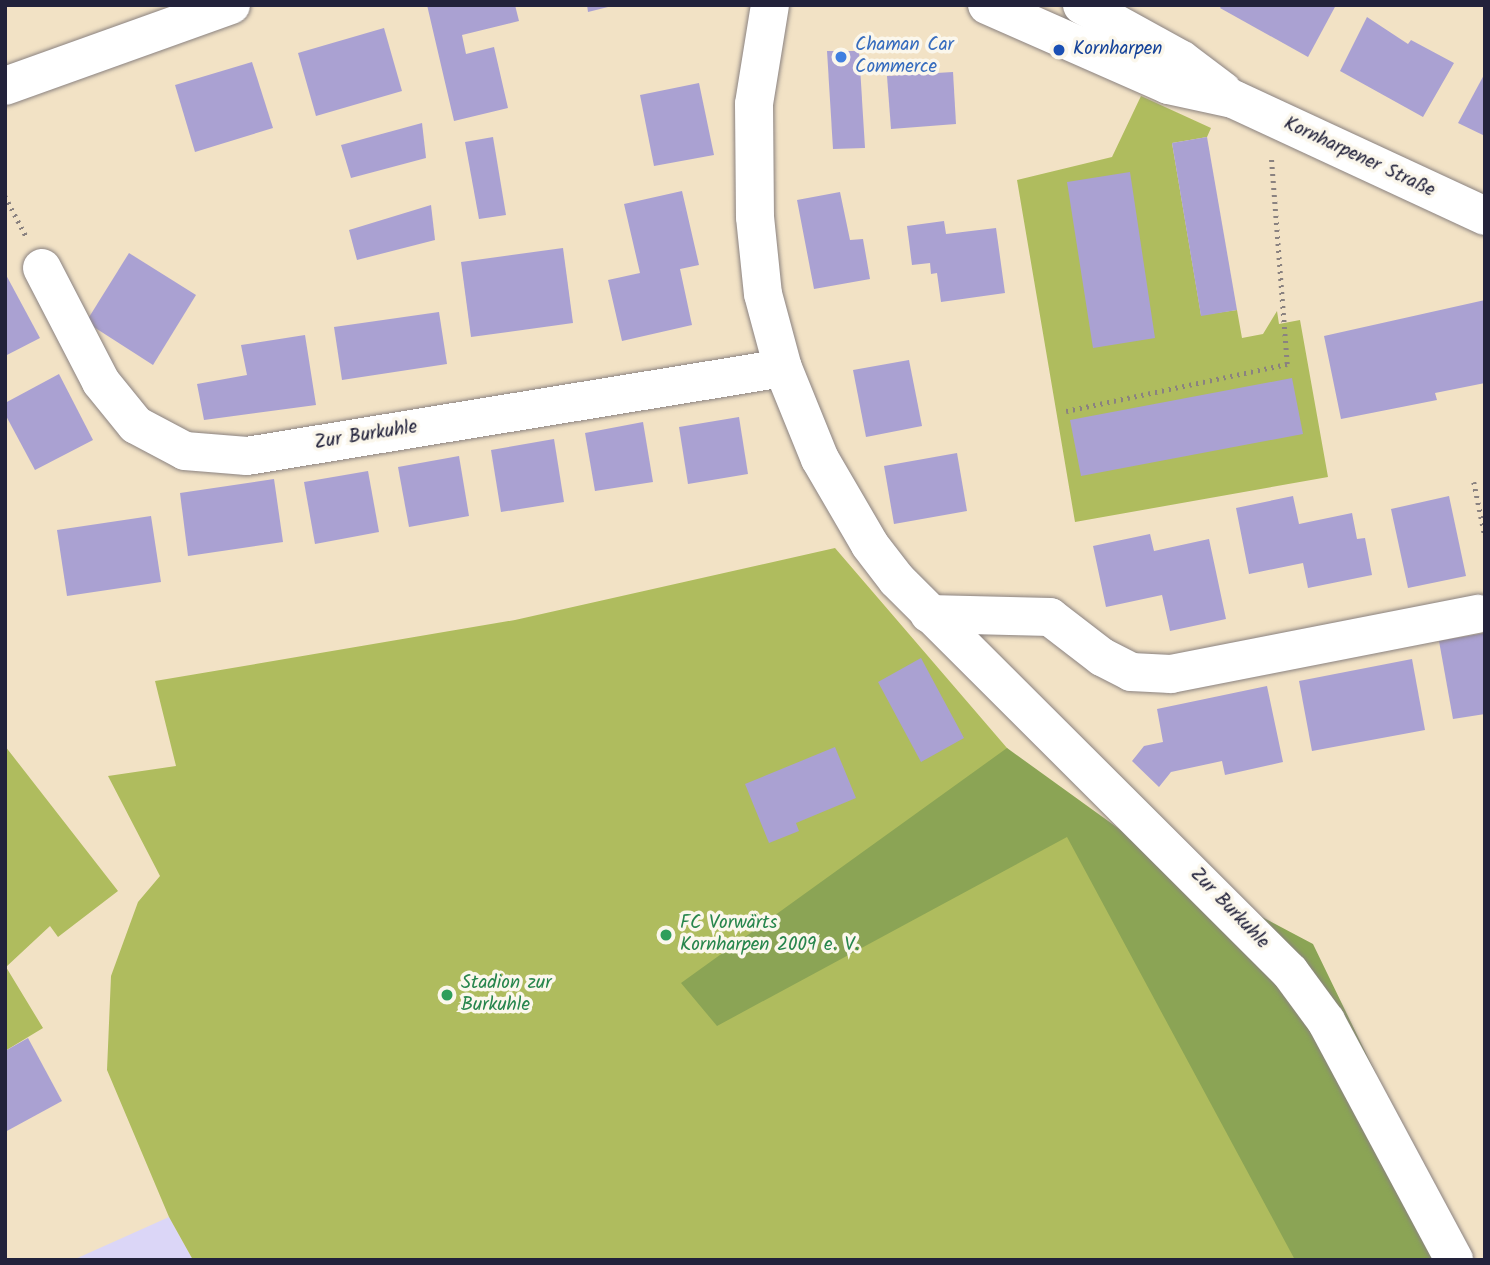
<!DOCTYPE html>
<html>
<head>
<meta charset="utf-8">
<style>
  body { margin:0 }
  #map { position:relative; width:1490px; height:1265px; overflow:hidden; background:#f2e2c5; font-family:Kalam,sans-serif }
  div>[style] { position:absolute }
  .built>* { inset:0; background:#dbd6f7 }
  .green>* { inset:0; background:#afbc5e }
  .forest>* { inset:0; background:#8ba455 }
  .building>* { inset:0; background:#aaa1d2 }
  .path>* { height:4.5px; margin-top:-2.25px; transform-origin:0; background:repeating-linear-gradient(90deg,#8a8280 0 2px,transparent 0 7px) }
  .roads { filter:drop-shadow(0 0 2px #8a8280) drop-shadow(0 0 2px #8a8280) }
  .minor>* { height:38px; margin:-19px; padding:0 19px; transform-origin:19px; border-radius:19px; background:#fff }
  .dots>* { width:19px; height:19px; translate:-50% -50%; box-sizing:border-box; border:4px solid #fbf7ec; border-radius:50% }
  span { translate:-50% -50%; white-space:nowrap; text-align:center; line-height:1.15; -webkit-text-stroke:7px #fbf7ec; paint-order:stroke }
  .shop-label { font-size:19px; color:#366cbe }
  .left { translate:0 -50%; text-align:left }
  .transit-label { font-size:19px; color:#164399 }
  .street-label { font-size:19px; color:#22223b }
  .leisure-label { font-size:19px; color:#27864d }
  .frame { position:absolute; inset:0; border:7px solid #22223b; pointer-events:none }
</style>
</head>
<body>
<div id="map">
  <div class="built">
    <div style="clip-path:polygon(169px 1217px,193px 1260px,73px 1260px)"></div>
  </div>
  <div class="green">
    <div style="clip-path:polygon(1141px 96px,1211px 128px,1207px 137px,1172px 143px,1201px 315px,1237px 310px,1242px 338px,1263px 334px,1277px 311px,1279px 324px,1300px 320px,1328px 477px,1075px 522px,1017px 180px,1112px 157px)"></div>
    <div style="clip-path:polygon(835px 548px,1007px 748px,1410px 1260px,193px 1260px,169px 1217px,107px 1070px,111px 976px,138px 902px,160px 876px,108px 776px,176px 766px,155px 681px,515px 620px)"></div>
    <div style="clip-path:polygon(5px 746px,118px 891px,58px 937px,50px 926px,6px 967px,43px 1028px,5px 1051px)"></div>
  </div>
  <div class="forest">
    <div style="clip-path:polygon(1007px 748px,1183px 875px,1313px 944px,1466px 1260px,1295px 1260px,1067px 837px,717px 1026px,681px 983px)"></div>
  </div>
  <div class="building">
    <div style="clip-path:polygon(427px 5px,515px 5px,519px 21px,462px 35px,466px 54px,494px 47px,508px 108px,454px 121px)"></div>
    <div style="clip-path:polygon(587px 5px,612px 5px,612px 6px,588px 12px)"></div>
    <div style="clip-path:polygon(1222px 5px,1336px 5px,1308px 57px,1220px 8px)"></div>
    <div style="clip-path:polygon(1367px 17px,1408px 44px,1411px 40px,1454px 63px,1423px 117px,1340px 71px)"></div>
    <div style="clip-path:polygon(384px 28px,402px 91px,316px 116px,298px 53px)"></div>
    <div style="clip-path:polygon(827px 51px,859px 51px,865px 148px,833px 149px)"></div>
    <div style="clip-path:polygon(252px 62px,273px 128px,195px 152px,175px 85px)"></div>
    <div style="clip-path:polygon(953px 72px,956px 124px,891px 129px,887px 76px)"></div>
    <div style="clip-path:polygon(1485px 73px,1485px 136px,1458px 123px)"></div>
    <div style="clip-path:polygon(699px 83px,714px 155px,654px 166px,640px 95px)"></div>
    <div style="clip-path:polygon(422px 123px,426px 158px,351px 178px,341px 145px)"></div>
    <div style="clip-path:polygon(493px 137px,506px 215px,479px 219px,465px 142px)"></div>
    <div style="clip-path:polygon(1207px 137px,1237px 310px,1201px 316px,1172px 143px)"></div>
    <div style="clip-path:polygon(1130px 172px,1155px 338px,1093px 348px,1067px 182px)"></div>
    <div style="clip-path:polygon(682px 191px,699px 265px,680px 269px,692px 325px,622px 341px,608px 280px,640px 273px,624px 204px)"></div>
    <div style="clip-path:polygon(840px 192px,850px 240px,863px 239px,870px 279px,814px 289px,797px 200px)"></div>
    <div style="clip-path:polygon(431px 205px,435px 240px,357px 260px,349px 230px)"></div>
    <div style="clip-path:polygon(944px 221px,946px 234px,996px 228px,1005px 293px,941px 302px,937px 273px,931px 274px,930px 263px,912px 265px,907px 226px)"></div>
    <div style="clip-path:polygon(563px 248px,573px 323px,471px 337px,461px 262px)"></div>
    <div style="clip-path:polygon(129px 253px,196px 295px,153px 365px,86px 322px)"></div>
    <div style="clip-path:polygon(5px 273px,40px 338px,5px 356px)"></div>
    <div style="clip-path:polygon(1485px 300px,1485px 383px,1435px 393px,1437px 400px,1341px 419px,1324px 336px)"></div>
    <div style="clip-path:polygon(439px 312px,447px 364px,342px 380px,334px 327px)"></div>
    <div style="clip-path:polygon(305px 335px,316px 405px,204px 420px,197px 384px,247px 375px,241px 345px)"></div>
    <div style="clip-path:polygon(909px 360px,922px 426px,866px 437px,853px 370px)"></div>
    <div style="clip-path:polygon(59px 374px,93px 440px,35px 470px,5px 414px,5px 403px)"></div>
    <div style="clip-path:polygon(1292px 378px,1303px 434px,1081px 476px,1070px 420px)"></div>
    <div style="clip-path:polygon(739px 417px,748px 474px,688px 484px,679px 427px)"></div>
    <div style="clip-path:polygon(643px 422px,653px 482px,595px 491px,585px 433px)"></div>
    <div style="clip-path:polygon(554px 439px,564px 502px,501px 512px,491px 450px)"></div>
    <div style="clip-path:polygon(957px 453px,967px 511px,894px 524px,884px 466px)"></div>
    <div style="clip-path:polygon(459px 456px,469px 516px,409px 527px,398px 467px)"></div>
    <div style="clip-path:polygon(368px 471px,379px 532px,315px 544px,304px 482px)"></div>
    <div style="clip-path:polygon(274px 479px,283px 542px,188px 556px,180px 493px)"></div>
    <div style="clip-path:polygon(1293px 496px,1299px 524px,1352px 513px,1357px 539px,1365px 538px,1372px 575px,1308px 588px,1303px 563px,1249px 574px,1236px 508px)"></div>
    <div style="clip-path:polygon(1449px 496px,1466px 576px,1408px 588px,1391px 509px)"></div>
    <div style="clip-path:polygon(151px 516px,161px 582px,67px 596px,57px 530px)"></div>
    <div style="clip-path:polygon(1150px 534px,1154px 551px,1209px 539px,1226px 619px,1170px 631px,1162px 595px,1106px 607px,1093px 546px)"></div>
    <div style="clip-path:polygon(1485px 633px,1485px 714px,1453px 719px,1439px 641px)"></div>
    <div style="clip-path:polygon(921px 658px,964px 738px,921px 762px,878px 682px)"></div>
    <div style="clip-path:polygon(1412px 659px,1425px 730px,1312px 751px,1299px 681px)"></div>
    <div style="clip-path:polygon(1267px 686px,1283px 762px,1225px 775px,1222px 761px,1171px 772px,1159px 787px,1132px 761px,1144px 746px,1163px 742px,1157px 709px)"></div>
    <div style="clip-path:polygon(835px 747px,856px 798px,796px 823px,799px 831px,769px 843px,745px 784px)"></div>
    <div style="clip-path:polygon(28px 1038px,62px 1101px,5px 1132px,5px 1051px)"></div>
  </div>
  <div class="path">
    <div style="left:5px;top:196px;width:45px;rotate:62.3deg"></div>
    <div style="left:1066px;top:411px;width:226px;rotate:-12deg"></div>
    <div style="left:1287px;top:364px;width:207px;rotate:-94.4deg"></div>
    <div style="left:1474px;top:482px;width:55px;rotate:78.5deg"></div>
  </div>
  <div class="roads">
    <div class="minor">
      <div style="left:770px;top:5px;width:100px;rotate:99.2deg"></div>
      <div style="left:754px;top:104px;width:113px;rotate:89.5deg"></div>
      <div style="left:755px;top:217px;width:77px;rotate:84.1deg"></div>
      <div style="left:763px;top:294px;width:77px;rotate:74.9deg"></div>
      <div style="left:783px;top:368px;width:98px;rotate:67.9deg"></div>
      <div style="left:820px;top:459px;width:99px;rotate:59.8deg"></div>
      <div style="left:870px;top:545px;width:44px;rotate:52.4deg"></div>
      <div style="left:897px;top:580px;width:555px;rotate:44.93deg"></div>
      <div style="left:1290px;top:972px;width:61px;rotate:53.7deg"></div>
      <div style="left:1326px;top:1021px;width:271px;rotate:61.8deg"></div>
      <div style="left:987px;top:5px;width:198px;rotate:23.8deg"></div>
      <div style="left:1168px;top:85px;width:66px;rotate:12.2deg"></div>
      <div style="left:1233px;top:99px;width:278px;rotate:24.9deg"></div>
      <div style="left:1082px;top:5px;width:114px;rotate:28.8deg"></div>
      <div style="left:1182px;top:60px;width:51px;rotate:37.1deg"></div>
      <div style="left:5px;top:86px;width:240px;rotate:-19.7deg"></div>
      <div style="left:42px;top:268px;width:128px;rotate:62.6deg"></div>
      <div style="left:101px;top:382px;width:55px;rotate:50.9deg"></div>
      <div style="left:136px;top:425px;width:55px;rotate:28deg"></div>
      <div style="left:185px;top:451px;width:62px;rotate:4.6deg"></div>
      <div style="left:247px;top:456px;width:543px;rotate:-9.32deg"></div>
      <div style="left:929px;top:614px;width:121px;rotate:1.4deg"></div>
      <div style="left:1050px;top:617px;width:66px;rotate:37.6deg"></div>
      <div style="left:1102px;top:657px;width:33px;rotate:27deg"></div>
      <div style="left:1131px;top:672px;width:40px;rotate:2.9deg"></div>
      <div style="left:1171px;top:674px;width:313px;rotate:-11.1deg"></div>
    </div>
  </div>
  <div class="dots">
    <div style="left:1059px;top:50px;background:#1a4fb4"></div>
    <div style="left:841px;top:57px;background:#3f7fe0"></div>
    <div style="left:666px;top:935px;background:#2e9e5b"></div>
    <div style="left:447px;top:995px;background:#2e9e5b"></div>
  </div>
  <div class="shop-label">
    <span class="left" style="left:855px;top:57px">Chaman Car<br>Commerce</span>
  </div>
  <div class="transit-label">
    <span class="left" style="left:1073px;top:50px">Kornharpen</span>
  </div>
  <div class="street-label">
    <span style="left:1359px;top:158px;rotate:25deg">Kornharpener Straße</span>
    <span style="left:366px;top:436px;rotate:-9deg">Zur Burkuhle</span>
    <span style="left:1229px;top:909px;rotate:46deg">Zur Burkuhle</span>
  </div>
  <div class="leisure-label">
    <span class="left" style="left:680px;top:935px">FC Vorwärts<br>Kornharpen 2009 e. V.</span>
    <span class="left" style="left:461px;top:995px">Stadion zur<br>Burkuhle</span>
  </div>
  <div class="frame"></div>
</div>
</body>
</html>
